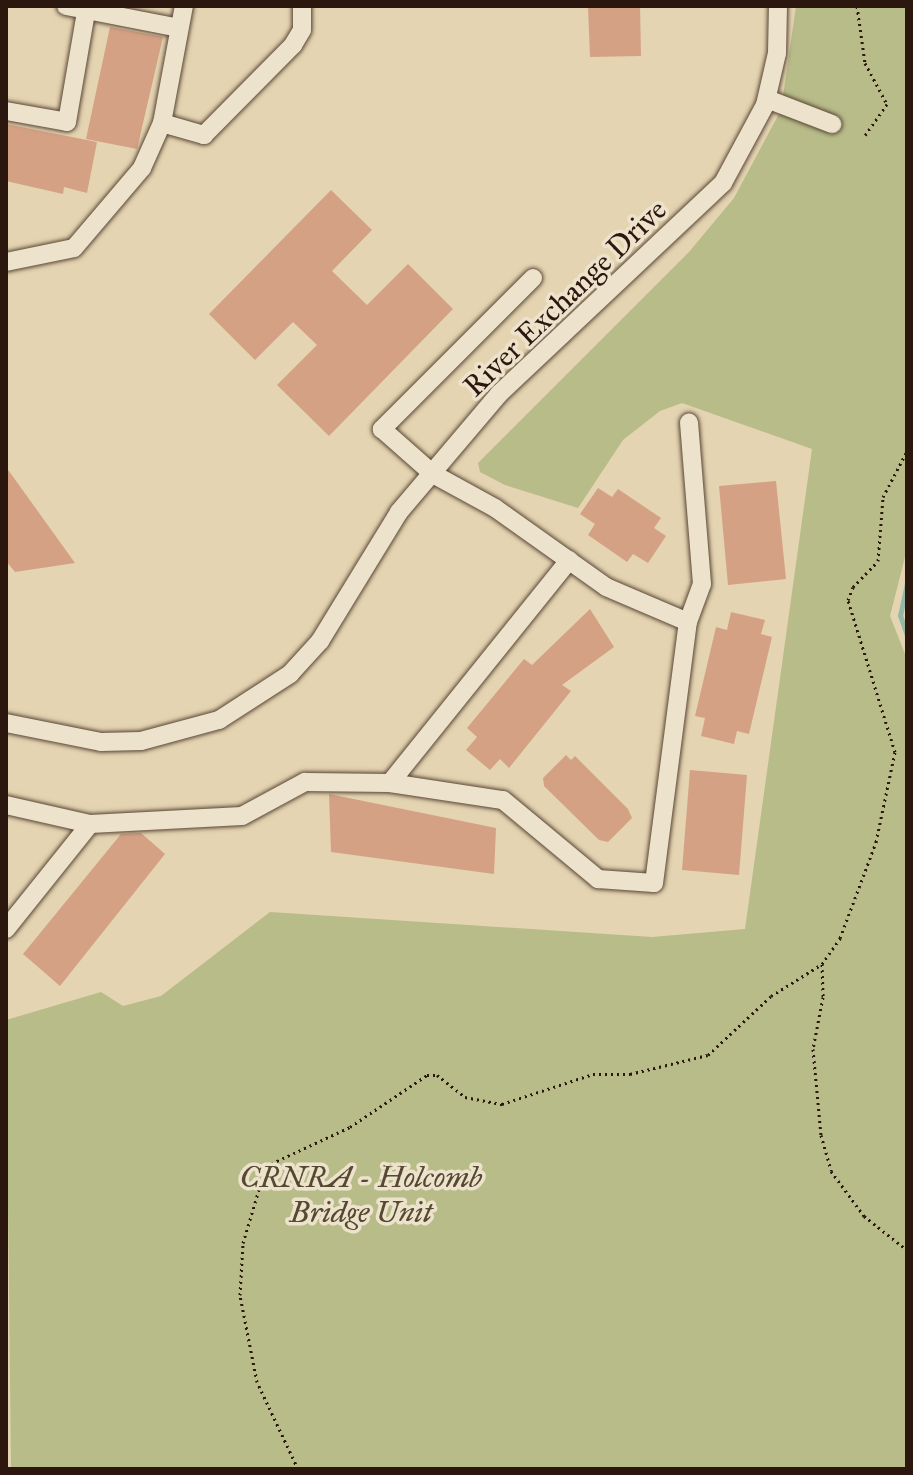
<!DOCTYPE html>
<html>
<head>
<meta charset="utf-8">
<style>
  body { margin:0 }
  #map { position:relative; width:913px; height:1475px; overflow:hidden; background:#e4d4b1; font-family:"IM FELL Great Primer",serif }
  div>[style] { position:absolute }
  .green>* { inset:0; background:#b7bc89 }
  .stream>* { height:5px; margin:-2.5px; padding:0 2.5px; transform-origin:2.5px; border-radius:2.5px; background:#95b8a9 }
  .building>* { inset:0; background:#d5a184 }
  .path>* { height:3px; margin-top:-1.5px; transform-origin:0; background:repeating-linear-gradient(90deg,#2b170d 0 2px,transparent 0 6px) }
  .roads { filter:drop-shadow(0 0 2px #594636) drop-shadow(0 0 2px #594636) }
  .minor>* { height:18px; margin:-9px; padding:0 9px; transform-origin:9px; border-radius:9px; background:#ede3cc }
  span { translate:-50% -50%; white-space:nowrap; text-align:center; line-height:1.15; -webkit-text-stroke:7px #ede3cc; paint-order:stroke }
  .street-label { font-size:30px; color:#2b170d }
  .park-label { font-size:30px; color:#554932; font-style:italic }
  .frame { position:absolute; inset:0; border:8px solid #2b170d; pointer-events:none }
</style>
</head>
<body>
<div id="map">
  <div class="green">
    <div style="clip-path:polygon(796px 6px,907px 6px,907px 549px,890px 616px,907px 659px,907px 1469px,11px 1469px,6px 1020px,101px 992px,123px 1006px,161px 996px,270px 912px,652px 937px,745px 929px,812px 449px,682px 403px,660px 411px,623px 440px,578px 508px,505px 485px,480px 472px,478px 463px,689px 252px,734px 198px,781px 110px)"></div>
  </div>
  <div class="stream">
    <div style="left:907px;top:583px;width:33px;rotate:102deg"></div>
    <div style="left:900px;top:615px;width:21px;rotate:71deg"></div>
  </div>
  <div class="building">
    <div style="clip-path:polygon(588px 6px,640px 6px,641px 56px,590px 57px)"></div>
    <div style="clip-path:polygon(110px 27px,163px 37px,137px 149px,86px 139px)"></div>
    <div style="clip-path:polygon(6px 124px,97px 142px,87px 193px,64px 187px,63px 194px,6px 181px)"></div>
    <div style="clip-path:polygon(331px 190px,372px 230px,332px 271px,367px 305px,408px 264px,453px 309px,329px 436px,277px 385px,317px 345px,293px 322px,255px 360px,209px 314px)"></div>
    <div style="clip-path:polygon(6px 467px,75px 563px,15px 572px,6px 561px)"></div>
    <div style="clip-path:polygon(776px 481px,786px 579px,728px 585px,719px 486px)"></div>
    <div style="clip-path:polygon(598px 488px,612px 497px,618px 489px,661px 518px,654px 528px,666px 536px,648px 563px,633px 554px,627px 562px,588px 535px,595px 524px,580px 514px)"></div>
    <div style="clip-path:polygon(590px 609px,614px 647px,562px 685px,571px 691px,509px 768px,500px 759px,490px 770px,466px 750px,477px 737px,467px 728px,524px 659px,532px 665px)"></div>
    <div style="clip-path:polygon(731px 612px,765px 620px,761px 634px,772px 637px,749px 734px,737px 731px,734px 744px,701px 736px,705px 718px,695px 716px,716px 627px,727px 630px)"></div>
    <div style="clip-path:polygon(566px 755px,571px 760px,575px 756px,628px 809px,632px 818px,608px 842px,599px 840px,544px 786px,543px 778px)"></div>
    <div style="clip-path:polygon(690px 770px,747px 775px,739px 875px,682px 870px)"></div>
    <div style="clip-path:polygon(329px 794px,496px 828px,494px 874px,331px 852px)"></div>
    <div style="clip-path:polygon(141px 833px,165px 854px,60px 986px,23px 954px,121px 834px)"></div>
  </div>
  <div class="path">
    <div style="left:857px;top:6px;width:58px;rotate:82deg"></div>
    <div style="left:865px;top:63px;width:47px;rotate:61.8deg"></div>
    <div style="left:887px;top:104px;width:38px;rotate:125deg"></div>
    <div style="left:822px;top:964px;width:33px;rotate:88deg"></div>
    <div style="left:823px;top:997px;width:53px;rotate:100.9deg"></div>
    <div style="left:813px;top:1049px;width:86px;rotate:84.7deg"></div>
    <div style="left:821px;top:1135px;width:37px;rotate:74deg"></div>
    <div style="left:831px;top:1171px;width:56px;rotate:53.7deg"></div>
    <div style="left:864px;top:1216px;width:55px;rotate:38.3deg"></div>
    <div style="left:298px;top:1469px;width:96px;rotate:-115.2deg"></div>
    <div style="left:257px;top:1382px;width:89px;rotate:-101.1deg"></div>
    <div style="left:240px;top:1295px;width:52px;rotate:-86.7deg"></div>
    <div style="left:243px;top:1243px;width:80px;rotate:-73.4deg"></div>
    <div style="left:266px;top:1166px;width:93px;rotate:-24.9deg"></div>
    <div style="left:350px;top:1127px;width:93px;rotate:-34deg"></div>
    <div style="left:427px;top:1075px;width:10px"></div>
    <div style="left:437px;top:1075px;width:36px;rotate:38deg"></div>
    <div style="left:465px;top:1097px;width:38px;rotate:11deg"></div>
    <div style="left:502px;top:1104px;width:96px;rotate:-18.2deg"></div>
    <div style="left:593px;top:1074px;width:37px"></div>
    <div style="left:630px;top:1074px;width:80px;rotate:-13.7deg"></div>
    <div style="left:708px;top:1055px;width:86px;rotate:-43.1deg"></div>
    <div style="left:771px;top:996px;width:60px;rotate:-32.1deg"></div>
    <div style="left:822px;top:964px;width:32px;rotate:-55deg"></div>
    <div style="left:840px;top:938px;width:103px;rotate:-69.4deg"></div>
    <div style="left:876px;top:842px;width:92px;rotate:-78.1deg"></div>
    <div style="left:895px;top:752px;width:159px;rotate:-107.2deg"></div>
    <div style="left:848px;top:600px;width:14px;rotate:-69deg"></div>
    <div style="left:853px;top:587px;width:36px;rotate:-46deg"></div>
    <div style="left:878px;top:561px;width:64px;rotate:-85.5deg"></div>
    <div style="left:883px;top:497px;width:52px;rotate:-62.4deg"></div>
  </div>
  <div class="roads">
    <div class="minor">
      <div style="left:66px;top:6px;width:115px;rotate:11deg"></div>
      <div style="left:767px;top:99px;width:70px;rotate:21deg"></div>
      <div style="left:6px;top:111px;width:62px;rotate:10.2deg"></div>
      <div style="left:67px;top:122px;width:118px;rotate:-80.2deg"></div>
      <div style="left:162px;top:123px;width:44px;rotate:15.9deg"></div>
      <div style="left:204px;top:135px;width:127px;rotate:-45.3deg"></div>
      <div style="left:293px;top:45px;width:17px;rotate:-59deg"></div>
      <div style="left:302px;top:30px;width:24px;rotate:-90deg"></div>
      <div style="left:6px;top:262px;width:69px;rotate:-11.6deg"></div>
      <div style="left:74px;top:248px;width:105px;rotate:-49.6deg"></div>
      <div style="left:142px;top:168px;width:49px;rotate:-66deg"></div>
      <div style="left:162px;top:123px;width:119px;rotate:-79.4deg"></div>
      <div style="left:533px;top:278px;width:214px;rotate:135deg"></div>
      <div style="left:382px;top:429px;width:68px;rotate:41.4deg"></div>
      <div style="left:433px;top:474px;width:71px;rotate:28.7deg"></div>
      <div style="left:495px;top:508px;width:136px;rotate:35.4deg"></div>
      <div style="left:606px;top:587px;width:89px;rotate:23.1deg"></div>
      <div style="left:6px;top:723px;width:97px;rotate:11.3deg"></div>
      <div style="left:101px;top:742px;width:40px;rotate:-1.4deg"></div>
      <div style="left:141px;top:741px;width:81px;rotate:-15.1deg"></div>
      <div style="left:219px;top:720px;width:85px;rotate:-32.9deg"></div>
      <div style="left:290px;top:674px;width:45px;rotate:-47.7deg"></div>
      <div style="left:320px;top:641px;width:151px;rotate:-58.5deg"></div>
      <div style="left:399px;top:512px;width:155px;rotate:-49.7deg"></div>
      <div style="left:499px;top:394px;width:308px;rotate:-43.3deg"></div>
      <div style="left:723px;top:183px;width:89px;rotate:-61.7deg"></div>
      <div style="left:765px;top:105px;width:53px;rotate:-77deg"></div>
      <div style="left:777px;top:53px;width:47px;rotate:-88.8deg"></div>
      <div style="left:390px;top:783px;width:286px;rotate:-51.2deg"></div>
      <div style="left:6px;top:805px;width:86px;rotate:12.7deg"></div>
      <div style="left:6px;top:929px;width:134px;rotate:-51.3deg"></div>
      <div style="left:90px;top:824px;width:152px;rotate:-3deg"></div>
      <div style="left:242px;top:816px;width:72px;rotate:-28.4deg"></div>
      <div style="left:305px;top:782px;width:85px;rotate:0.7deg"></div>
      <div style="left:390px;top:783px;width:114px;rotate:8.6deg"></div>
      <div style="left:503px;top:800px;width:124px;rotate:39.7deg"></div>
      <div style="left:598px;top:879px;width:56px;rotate:4.1deg"></div>
      <div style="left:654px;top:883px;width:263px;rotate:-82.6deg"></div>
      <div style="left:688px;top:622px;width:40px;rotate:-69.8deg"></div>
      <div style="left:702px;top:584px;width:162px;rotate:-94.6deg"></div>
    </div>
  </div>
  <div class="street-label">
    <span style="left:565px;top:298px;rotate:-44deg">River Exchange Drive</span>
  </div>
  <div class="park-label">
    <span style="left:361px;top:1194px">CRNRA - Holcomb<br>Bridge Unit</span>
  </div>
  <div class="frame"></div>
</div>
</body>
</html>
